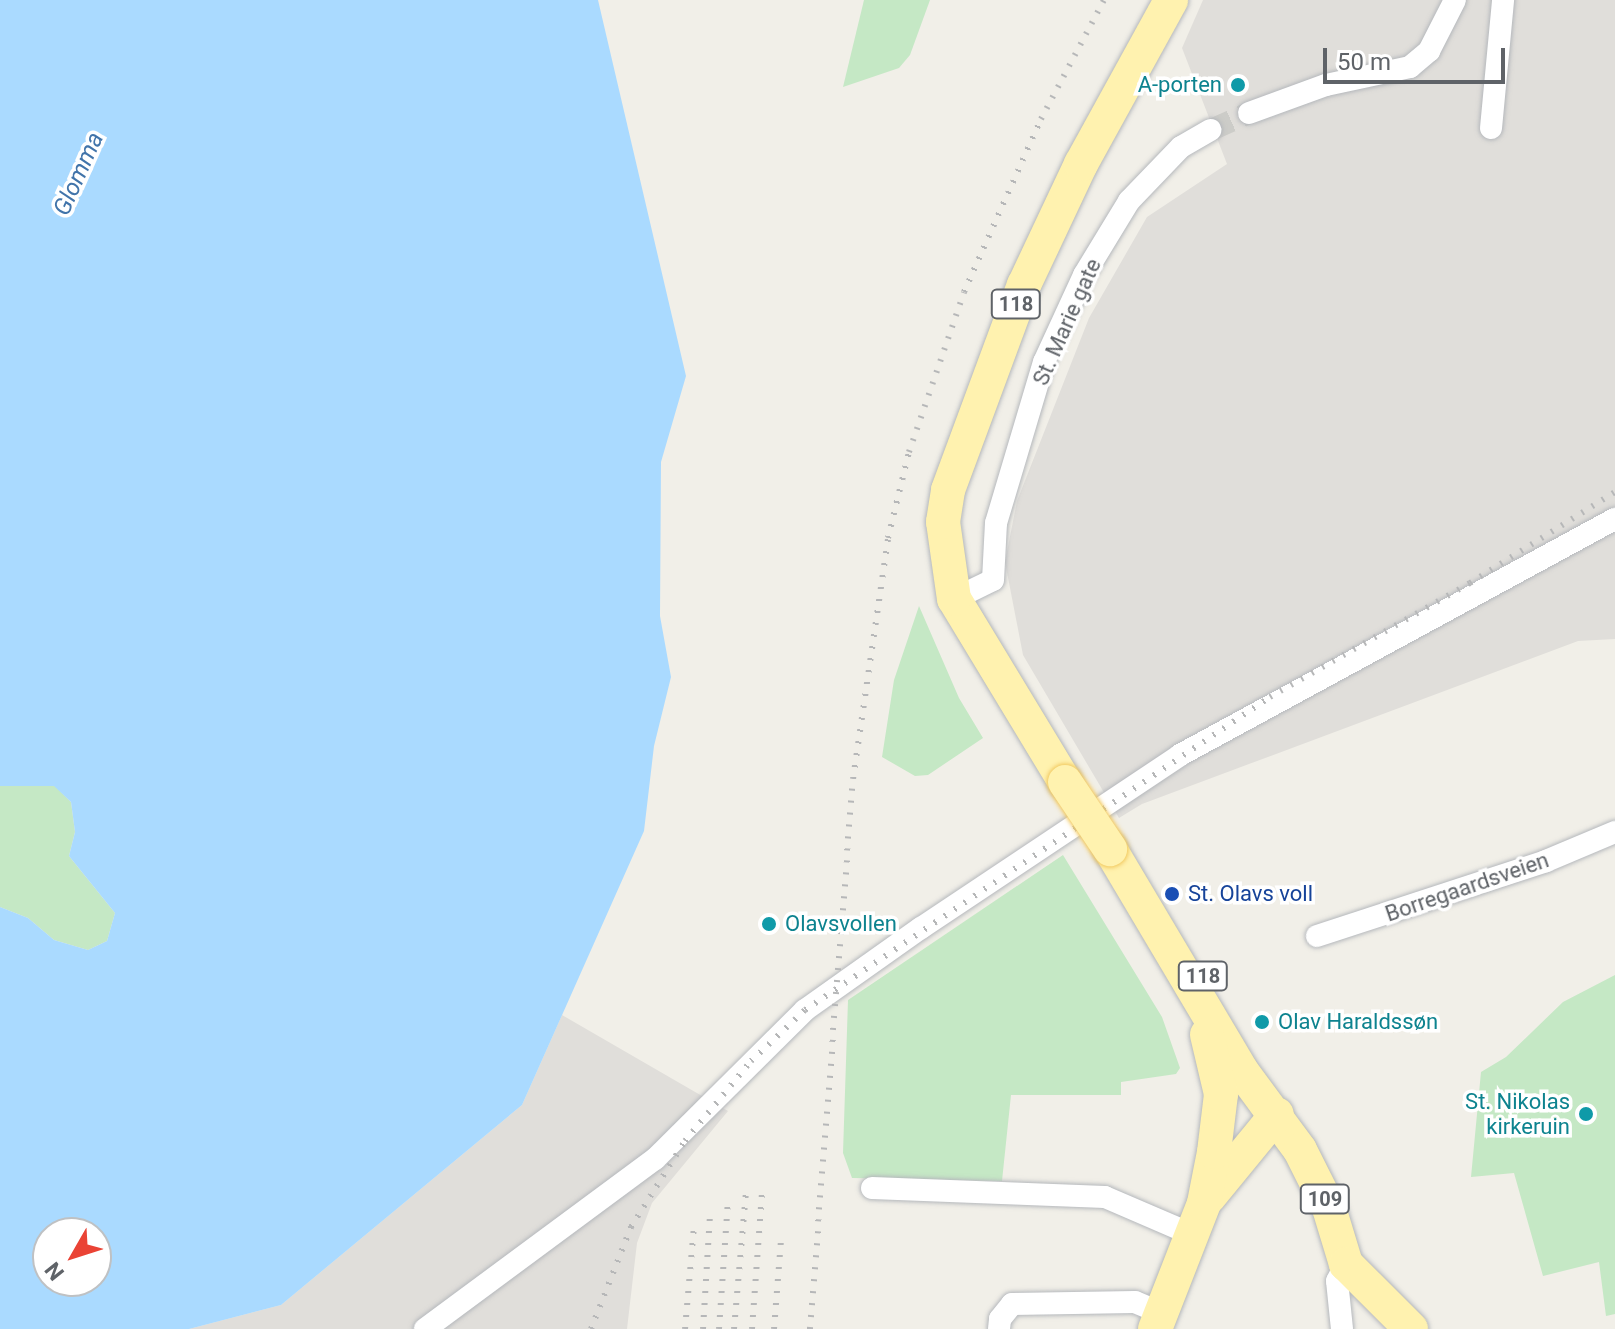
<!DOCTYPE html>
<html>
<head>
<meta charset="utf-8">
<style>
  body { margin:0 }
  #map { position:relative; width:1615px; height:1329px; overflow:hidden; background:#f1efe8; font-family:Roboto,sans-serif }
  div>[style] { position:absolute }
  .industrial>* { inset:0; background:#e0deda }
  .green>* { inset:0; background:#c5e8c5 }
  .water>* { inset:0; background:#aadaff }
  .street-tunnel>* { height:22px; margin-top:-11px; transform-origin:0; background:repeating-linear-gradient(90deg,#ccccc8 0 22px,transparent 0 33px) }
  .roads { filter:drop-shadow(0 0 2px #b5b8bc) drop-shadow(0 0 2px #b5b8bc) }
  .street>* { height:22px; margin:-11px; padding:0 11px; transform-origin:11px; border-radius:11px; background:#fff }
  .primary>* { height:34px; margin:-17px; padding:0 17px; transform-origin:17px; border-radius:17px; background:#fff2af }
  .rail>* { height:6px; margin-top:-3px; transform-origin:0; background:repeating-linear-gradient(90deg,#b6b7b8 0 2px,transparent 0 12px) }
  .bridges { filter:drop-shadow(0 0 2px #f2c960) drop-shadow(0 0 2px #f2c960) }
  .primary-bridge>* { height:34px; margin:-17px; padding:0 17px; transform-origin:17px; border-radius:17px; background:#fff2af }
  .dots>* { width:22px; height:22px; translate:-50% -50%; box-sizing:border-box; border:4px solid #fff; border-radius:50% }
  span { translate:-50% -50%; white-space:nowrap; text-align:center; line-height:1.15; -webkit-text-stroke:7px #fff; paint-order:stroke }
  .shield-label span { padding:2px 6px; background:#fff; border:2px solid; border-radius:6px; -webkit-text-stroke-width:0 }
  .shield-label { font-size:20px; color:#5f6368; font-weight:700 }
  .culture-label { font-size:22px; color:#0d838f }
  .right { translate:-100% -50%; text-align:right }
  .left { translate:0 -50%; text-align:left }
  .street-label { font-size:22px; color:#5f6368 }
  .transit-label { font-size:22px; color:#164399 }
  .water-label { font-size:24px; color:#4174aa; font-style:italic }
  .north { position:absolute; left:32px; top:1217px; width:80px; height:80px; box-sizing:border-box; background:#fff; border:2px solid #bfc1c3; border-radius:50%; rotate:231deg; font-size:22px; font-weight:700; line-height:32px; text-align:center; color:#5f6368 }
  .north::after { content:''; display:block; margin:auto; width:28px; height:36px; background:#ea4335; clip-path:polygon(50% 0,100% 100%,50% 72%,0 100%) }
  .scale { position:absolute; left:1323px; top:48px; width:182px; height:36px; box-sizing:border-box; border:4px solid #5f6368; border-top:0; padding-left:10px; font-size:24px; line-height:28px; white-space:nowrap; color:#5f6368; -webkit-text-stroke:6px #fff; paint-order:stroke }
</style>
</head>
<body>
<div id="map">
  <div class="industrial">
    <div style="clip-path:polygon(1203px 0,1615px 0,1615px 639px,1578px 641px,1142px 804px,1119px 818px,1023px 655px,1005px 562px,1017px 501px,1089px 318px,1147px 217px,1227px 164px,1182px 48px)"></div>
    <div style="clip-path:polygon(562px 1015px,728px 1111px,652px 1203px,637px 1243px,627px 1329px,189px 1329px,281px 1305px,522px 1105px)"></div>
  </div>
  <div class="green">
    <div style="clip-path:polygon(864px 0,930px 0,910px 55px,899px 68px,843px 87px)"></div>
    <div style="clip-path:polygon(919px 606px,959px 698px,983px 738px,928px 775px,915px 776px,882px 757px,894px 680px)"></div>
    <div style="clip-path:polygon(0 786px,55px 786px,71px 802px,75px 832px,69px 856px,115px 913px,107px 941px,88px 950px,54px 940px,28px 918px,0 907px)"></div>
    <div style="clip-path:polygon(1063px 855px,1162px 1017px,1180px 1068px,1176px 1074px,1121px 1082px,1121px 1095px,1011px 1095px,1002px 1181px,852px 1178px,843px 1153px,848px 1000px)"></div>
    <div style="clip-path:polygon(1615px 975px,1615px 1314px,1606px 1316px,1599px 1262px,1543px 1276px,1514px 1173px,1471px 1177px,1481px 1072px,1506px 1057px,1563px 1002px)"></div>
  </div>
  <div class="water">
    <div style="clip-path:polygon(evenodd,0 0,598px 0,686px 376px,661px 462px,660px 616px,671px 677px,654px 746px,644px 831px,522px 1105px,281px 1305px,189px 1329px,0 1329px,0 907px,28px 918px,54px 940px,88px 950px,107px 941px,115px 913px,69px 856px,75px 832px,71px 802px,54px 786px,0 786px,0 0,48px 1233px,96px 1233px,96px 1281px,48px 1281px,48px 1233px)"></div>
  </div>
  <div class="street-tunnel">
    <div style="left:1211px;top:130px;width:42px;rotate:-24.1deg"></div>
  </div>
  <div class="roads">
    <div class="street">
      <div style="left:1249px;top:113px;width:82px;rotate:-20deg"></div>
      <div style="left:1326px;top:85px;width:86px;rotate:-12.1deg"></div>
      <div style="left:1410px;top:67px;width:25px;rotate:-40deg"></div>
      <div style="left:1429px;top:51px;width:57px;rotate:-63deg"></div>
      <div style="left:1491px;top:128px;width:129px;rotate:-84.6deg"></div>
      <div style="left:954px;top:599px;width:43px;rotate:-26deg"></div>
      <div style="left:993px;top:580px;width:57px;rotate:-87deg"></div>
      <div style="left:996px;top:523px;width:168px;rotate:-73.4deg"></div>
      <div style="left:1044px;top:362px;width:96px;rotate:-65.3deg"></div>
      <div style="left:1084px;top:275px;width:87px;rotate:-58.7deg"></div>
      <div style="left:1129px;top:201px;width:75px;rotate:-46.1deg"></div>
      <div style="left:1181px;top:147px;width:34px;rotate:-30deg"></div>
      <div style="left:1317px;top:936px;width:241px;rotate:-18.1deg"></div>
      <div style="left:1546px;top:861px;width:75px;rotate:-22.8deg"></div>
      <div style="left:872px;top:1188px;width:233px;rotate:2.2deg"></div>
      <div style="left:1105px;top:1197px;width:94px;rotate:23.3deg"></div>
      <div style="left:425px;top:1329px;width:286px;rotate:-36.5deg"></div>
      <div style="left:655px;top:1159px;width:211px;rotate:-44.8deg"></div>
      <div style="left:805px;top:1010px;width:142px;rotate:-35.3deg"></div>
      <div style="left:921px;top:928px;width:311px;rotate:-33.7deg"></div>
      <div style="left:1180px;top:755px;width:495px;rotate:-28.5deg"></div>
      <div style="left:999px;top:1329px;width:10px;rotate:-84deg"></div>
      <div style="left:1000px;top:1319px;width:19px;rotate:-51deg"></div>
      <div style="left:1012px;top:1304px;width:123px;rotate:-0.9deg"></div>
      <div style="left:1135px;top:1302px;width:28px;rotate:23deg"></div>
      <div style="left:1342px;top:1329px;width:48px;rotate:-95.9deg"></div>
      <div style="left:1337px;top:1281px;width:19px;rotate:-62deg"></div>
    </div>
    <div class="primary">
      <div style="left:1065px;top:782px;width:214px;rotate:-121.2deg"></div>
      <div style="left:954px;top:599px;width:78px;rotate:-98.1deg"></div>
      <div style="left:943px;top:522px;width:32px;rotate:-81deg"></div>
      <div style="left:948px;top:490px;width:219px;rotate:-69.7deg"></div>
      <div style="left:1024px;top:285px;width:134px;rotate:-64.8deg"></div>
      <div style="left:1081px;top:164px;width:187px;rotate:-61.2deg"></div>
      <div style="left:1110px;top:849px;width:257px;rotate:59.3deg"></div>
      <div style="left:1241px;top:1070px;width:99px;rotate:53.6deg"></div>
      <div style="left:1300px;top:1150px;width:65px;rotate:63.4deg"></div>
      <div style="left:1329px;top:1208px;width:59px;rotate:73.1deg"></div>
      <div style="left:1346px;top:1264px;width:92px;rotate:45deg"></div>
      <div style="left:1209px;top:1197px;width:107px;rotate:-50.7deg"></div>
      <div style="left:1155px;top:1329px;width:135px;rotate:-68.7deg"></div>
      <div style="left:1204px;top:1203px;width:52px;rotate:-78.9deg"></div>
      <div style="left:1214px;top:1152px;width:58px;rotate:-83.1deg"></div>
      <div style="left:1221px;top:1094px;width:61px;rotate:-103.3deg"></div>
    </div>
  </div>
  <div class="rail">
    <div style="left:591px;top:1329px;width:110px;rotate:-68.6deg"></div>
    <div style="left:631px;top:1227px;width:102px;rotate:-57.9deg"></div>
    <div style="left:685px;top:1141px;width:104px;rotate:-50.5deg"></div>
    <div style="left:751px;top:1061px;width:74px;rotate:-43.4deg"></div>
    <div style="left:805px;top:1010px;width:561px;rotate:-33.95deg"></div>
    <div style="left:1270px;top:697px;width:230px;rotate:-29.7deg"></div>
    <div style="left:1470px;top:583px;width:171px;rotate:-32.1deg"></div>
    <div style="left:685px;top:1329px;width:102px;rotate:-85deg"></div>
    <div style="left:703px;top:1329px;width:114px;rotate:-86.5deg"></div>
    <div style="left:719px;top:1329px;width:128px;rotate:-86deg"></div>
    <div style="left:734px;top:1329px;width:139px;rotate:-85deg"></div>
    <div style="left:752px;top:1329px;width:136px;rotate:-85.8deg"></div>
    <div style="left:774px;top:1329px;width:89px;rotate:-85.5deg"></div>
    <div style="left:810px;top:1329px;width:552px;rotate:-85.53deg"></div>
    <div style="left:853px;top:779px;width:244px;rotate:-81.7deg"></div>
    <div style="left:888px;top:538px;width:89px;rotate:-76.3deg"></div>
    <div style="left:909px;top:452px;width:169px;rotate:-71deg"></div>
    <div style="left:964px;top:292px;width:189px;rotate:-66deg"></div>
    <div style="left:1041px;top:119px;width:135px;rotate:-62.1deg"></div>
  </div>
  <div class="bridges">
    <div class="primary-bridge">
      <div style="left:1065px;top:782px;width:81px;rotate:56.1deg"></div>
    </div>
  </div>
  <div class="dots">
    <div style="left:1238px;top:85px;background:#0f9aa8"></div>
    <div style="left:1172px;top:894px;background:#1a4fb4"></div>
    <div style="left:769px;top:924px;background:#0f9aa8"></div>
    <div style="left:1262px;top:1022px;background:#0f9aa8"></div>
    <div style="left:1586px;top:1114px;background:#0f9aa8"></div>
  </div>
  <div class="shield-label">
    <span style="left:1016px;top:304px">118</span>
    <span style="left:1203px;top:976px">118</span>
    <span style="left:1325px;top:1199px">109</span>
  </div>
  <div class="culture-label">
    <span class="right" style="left:1222px;top:85px">A-porten</span>
    <span class="left" style="left:785px;top:924px">Olavsvollen</span>
    <span class="left" style="left:1278px;top:1022px">Olav Haraldssøn</span>
    <span class="right" style="left:1570px;top:1114px">St. Nikolas<br>kirkeruin</span>
  </div>
  <div class="street-label">
    <span style="left:1067px;top:322px;rotate:-66deg">St. Marie gate</span>
    <span style="left:1467px;top:887px;rotate:-19deg">Borregaardsveien</span>
  </div>
  <div class="transit-label">
    <span class="left" style="left:1188px;top:894px">St. Olavs voll</span>
  </div>
  <div class="water-label">
    <span style="left:79px;top:174px;rotate:-66deg">Glomma</span>
  </div>
  <div class="north">N</div>
  <div class="scale">50 m</div>
</div>
</body>
</html>
